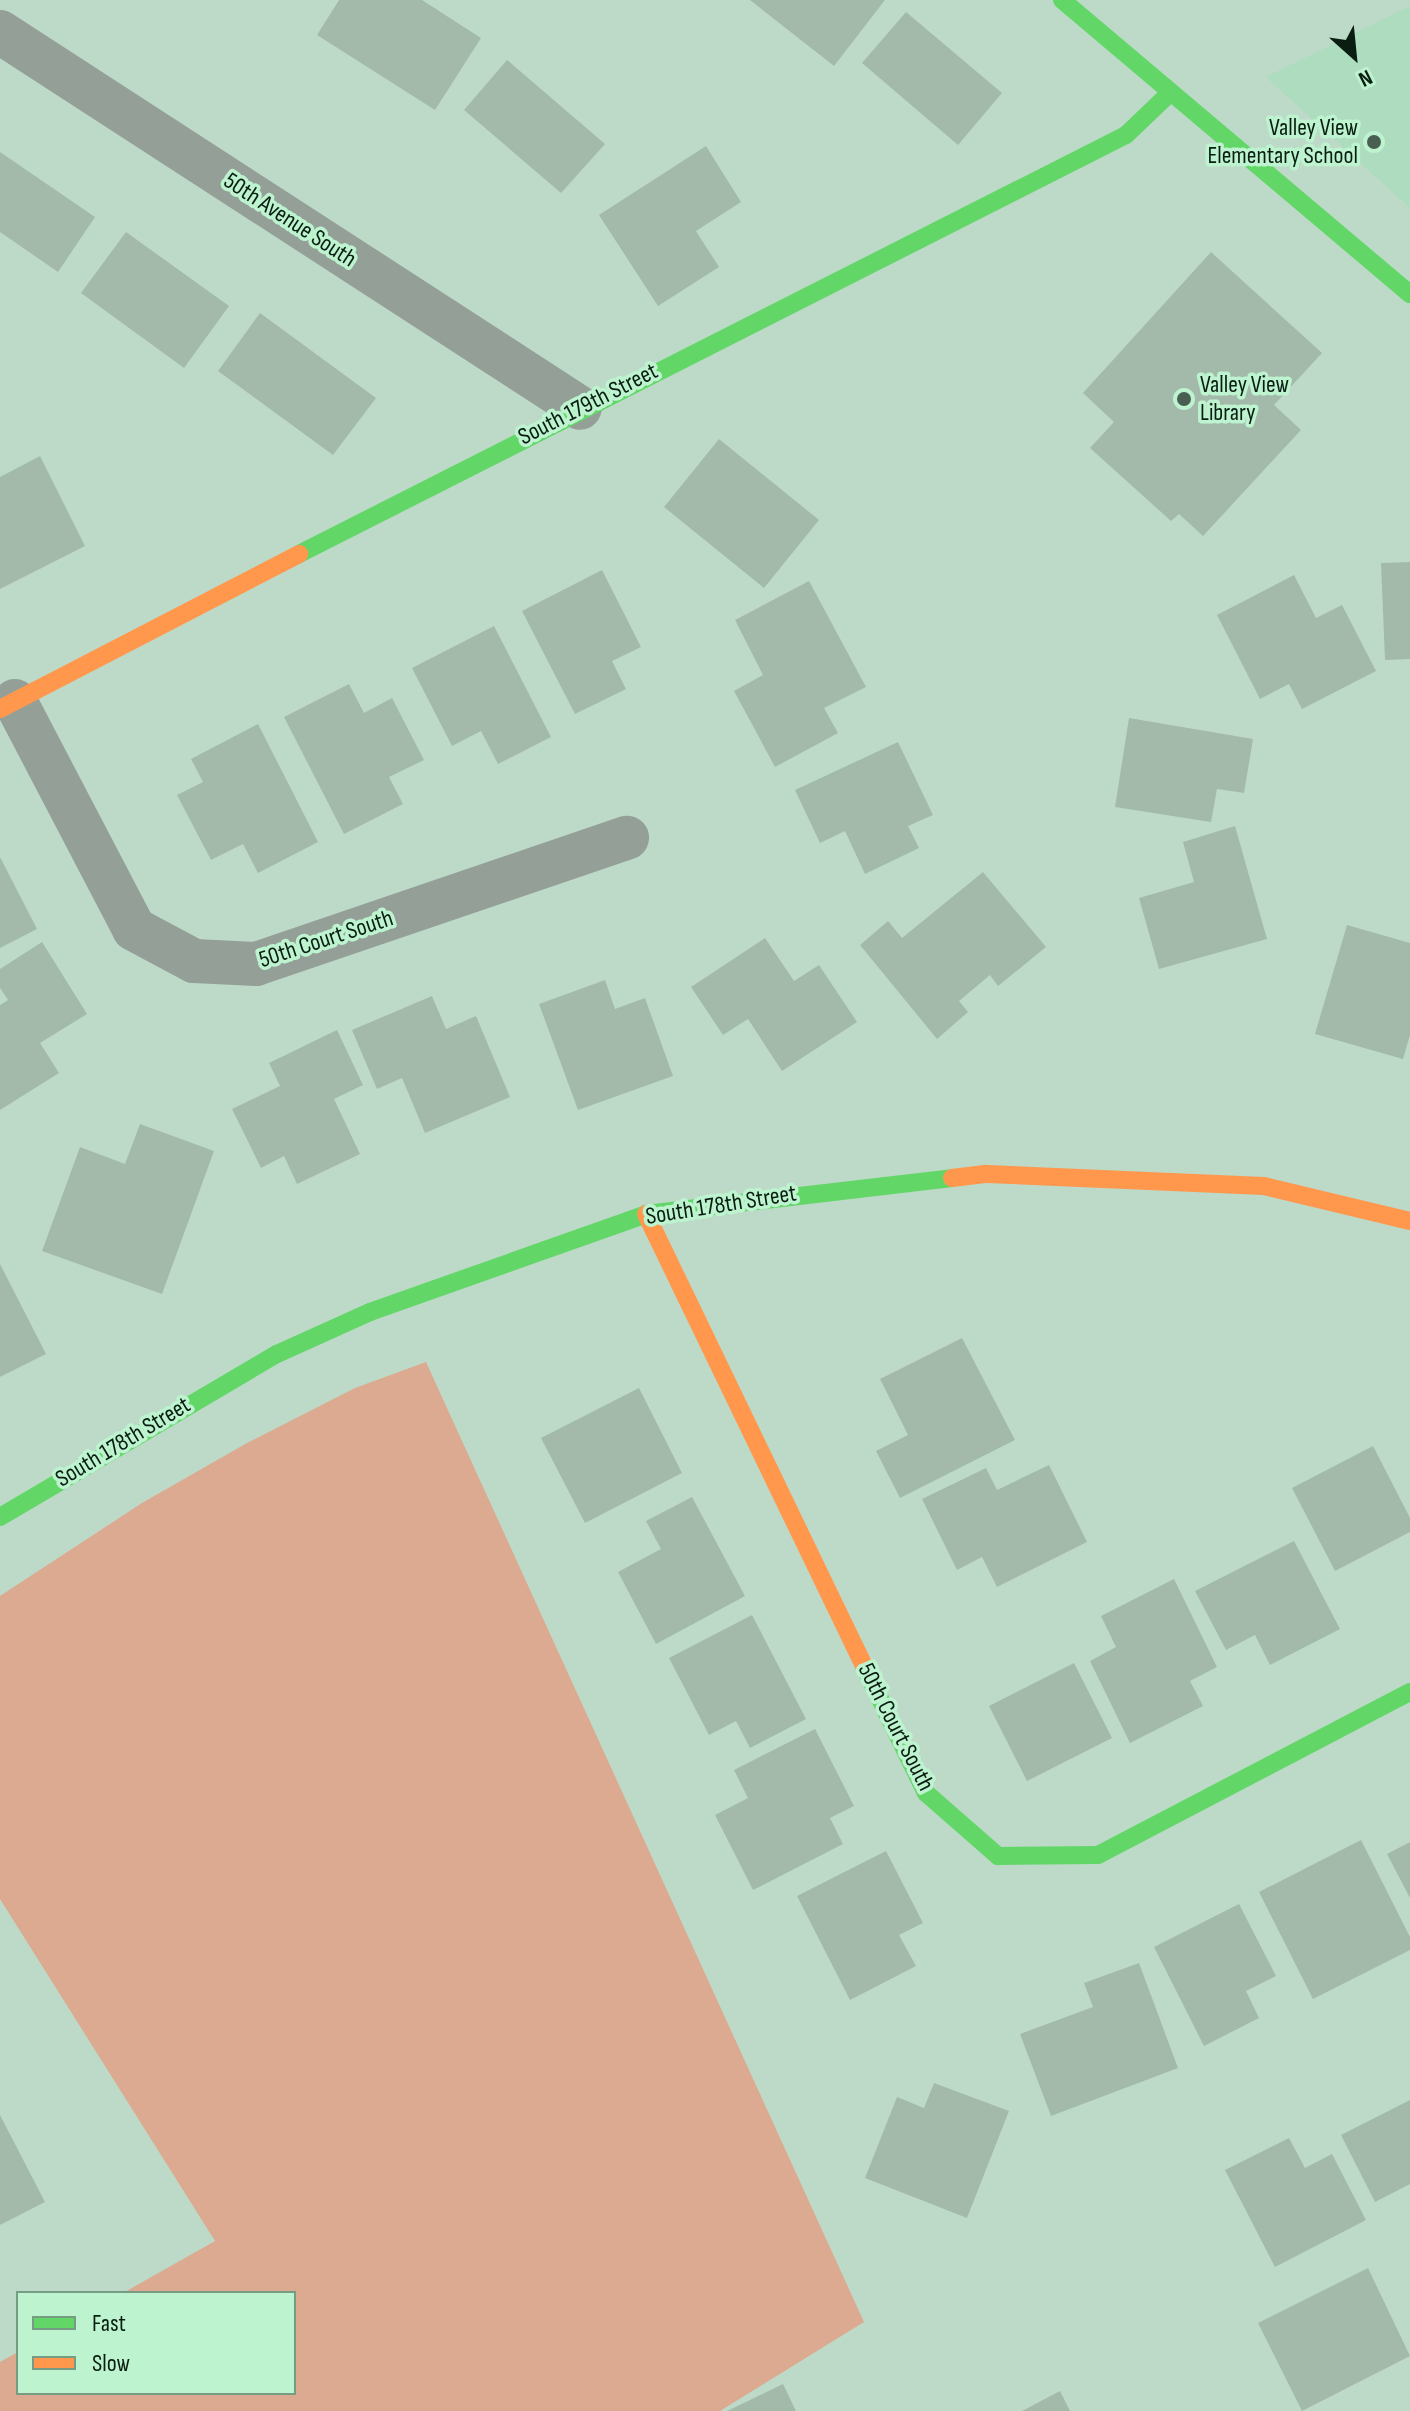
<!DOCTYPE html>
<html>
<head>
<meta charset="utf-8">
<style>
  body { margin:0 }
  #map { position:relative; width:1410px; height:2411px; overflow:hidden; background:#bddac8; font-family:"Sofia Sans Condensed",sans-serif }
  div>[style] { position:absolute }
  .built>* { inset:0; background:#addcbe }
  .forest>* { inset:0; background:#dbaa90 }
  .building>* { inset:0; background:#a3baab }
  .street>* { height:44px; margin:-22px; padding:0 22px; transform-origin:22px; border-radius:22px; background:#949f98 }
  .fast>* { height:18px; margin:-9px; padding:0 9px; transform-origin:9px; border-radius:9px; background:#63d668 }
  .slow>* { height:18px; margin:-9px; padding:0 9px; transform-origin:9px; border-radius:9px; background:#ff974d }
  .dots>* { width:22px; height:22px; translate:-50% -50%; box-sizing:border-box; border:4px solid #bef3d0; border-radius:50% }
  span { translate:-50% -50%; white-space:nowrap; text-align:center; line-height:1.15; -webkit-text-stroke:7px #bef3d0; paint-order:stroke }
  .poi-label { font-size:24px; color:#091d11 }
  .right { translate:-100% -50%; text-align:right }
  .left { translate:0 -50%; text-align:left }
  .street-label { font-size:24px; color:#091d11 }
  .legend { position:absolute; left:16px; top:2291px; width:280px; height:104px; box-sizing:border-box; background:#bef3d0; border:2px solid #769d84; margin:0; padding:10px 14px; list-style:none; font-size:24px; color:#091d11 }
  .legend li { display:flex; align-items:center; gap:16px; height:40px }
  .legend b { width:40px; border:2px solid #769d84 }
  .north { position:absolute; left:1314px; top:16px; width:80px; height:80px; -webkit-text-stroke:6px #bef3d0; paint-order:stroke; rotate:153deg; font-size:22px; font-weight:700; line-height:32px; text-align:center; color:#091d11 }
  .north::after { content:''; display:block; margin:auto; width:28px; height:36px; background:#091d11; clip-path:polygon(50% 0,100% 100%,50% 72%,0 100%) }
</style>
</head>
<body>
<div id="map">
  <div class="built">
    <div style="clip-path:polygon(1410px 6px,1410px 208px,1266px 77px)"></div>
  </div>
  <div class="forest">
    <div style="clip-path:polygon(426px 1362px,864px 2322px,720px 2411px,0 2411px,0 2362px,18px 2352px,18px 2393px,294px 2393px,294px 2293px,123px 2293px,215px 2241px,0 1899px,0 1596px,142px 1503px,247px 1443px,355px 1388px)"></div>
  </div>
  <div class="building">
    <div style="clip-path:polygon(339px 0,422px 0,481px 38px,435px 110px,317px 35px)"></div>
    <div style="clip-path:polygon(750px 0,885px 0,834px 66px)"></div>
    <div style="clip-path:polygon(906px 12px,1002px 93px,958px 145px,862px 63px)"></div>
    <div style="clip-path:polygon(507px 60px,605px 144px,561px 193px,464px 110px)"></div>
    <div style="clip-path:polygon(706px 146px,741px 202px,696px 231px,719px 267px,658px 306px,599px 215px)"></div>
    <div style="clip-path:polygon(0 152px,95px 217px,58px 272px,0 232px)"></div>
    <div style="clip-path:polygon(126px 232px,229px 306px,184px 368px,81px 293px)"></div>
    <div style="clip-path:polygon(1211px 252px,1322px 353px,1274px 405px,1301px 430px,1203px 536px,1179px 514px,1171px 521px,1090px 448px,1114px 422px,1083px 393px)"></div>
    <div style="clip-path:polygon(260px 313px,376px 398px,333px 455px,218px 371px)"></div>
    <div style="clip-path:polygon(719px 439px,819px 520px,764px 588px,664px 507px)"></div>
    <div style="clip-path:polygon(40px 456px,85px 546px,0 589px,0 477px)"></div>
    <div style="clip-path:polygon(1410px 562px,1410px 659px,1385px 660px,1381px 563px)"></div>
    <div style="clip-path:polygon(602px 570px,641px 647px,612px 661px,626px 689px,575px 714px,522px 611px)"></div>
    <div style="clip-path:polygon(1294px 575px,1316px 618px,1342px 605px,1376px 671px,1302px 709px,1289px 684px,1260px 699px,1217px 615px)"></div>
    <div style="clip-path:polygon(809px 581px,866px 687px,824px 708px,838px 733px,775px 767px,734px 691px,763px 675px,735px 620px)"></div>
    <div style="clip-path:polygon(494px 626px,551px 737px,498px 764px,481px 731px,452px 746px,412px 668px)"></div>
    <div style="clip-path:polygon(349px 684px,364px 713px,392px 698px,424px 760px,389px 777px,403px 804px,344px 834px,284px 717px)"></div>
    <div style="clip-path:polygon(1129px 718px,1253px 739px,1244px 793px,1217px 789px,1211px 822px,1115px 807px)"></div>
    <div style="clip-path:polygon(258px 724px,318px 842px,258px 873px,243px 844px,211px 860px,177px 795px,203px 782px,191px 759px)"></div>
    <div style="clip-path:polygon(898px 742px,933px 815px,908px 826px,919px 848px,865px 874px,845px 831px,820px 843px,795px 790px)"></div>
    <div style="clip-path:polygon(1235px 826px,1267px 939px,1159px 969px,1139px 898px,1194px 882px,1183px 842px)"></div>
    <div style="clip-path:polygon(0 857px,37px 929px,0 948px)"></div>
    <div style="clip-path:polygon(983px 872px,1046px 947px,998px 986px,990px 975px,959px 1001px,968px 1012px,937px 1039px,860px 945px,888px 921px,902px 938px)"></div>
    <div style="clip-path:polygon(1347px 925px,1410px 943px,1410px 1035px,1403px 1059px,1315px 1034px)"></div>
    <div style="clip-path:polygon(765px 938px,794px 981px,819px 965px,857px 1022px,782px 1071px,748px 1019px,723px 1035px,691px 987px)"></div>
    <div style="clip-path:polygon(42px 942px,87px 1014px,40px 1043px,59px 1073px,0 1110px,0 1005px,8px 1000px,0 988px,0 969px)"></div>
    <div style="clip-path:polygon(605px 980px,615px 1009px,645px 998px,673px 1076px,578px 1110px,539px 1004px)"></div>
    <div style="clip-path:polygon(432px 996px,446px 1029px,476px 1016px,510px 1097px,425px 1133px,402px 1078px,377px 1089px,352px 1030px)"></div>
    <div style="clip-path:polygon(337px 1030px,363px 1085px,334px 1099px,360px 1154px,297px 1184px,284px 1156px,261px 1168px,232px 1109px,280px 1086px,269px 1063px)"></div>
    <div style="clip-path:polygon(140px 1124px,214px 1151px,162px 1294px,42px 1251px,80px 1147px,125px 1164px)"></div>
    <div style="clip-path:polygon(0 1264px,46px 1354px,0 1377px)"></div>
    <div style="clip-path:polygon(962px 1338px,1015px 1440px,900px 1498px,876px 1451px,908px 1435px,880px 1379px)"></div>
    <div style="clip-path:polygon(639px 1388px,682px 1473px,585px 1523px,541px 1438px)"></div>
    <div style="clip-path:polygon(1373px 1446px,1410px 1518px,1410px 1532px,1335px 1571px,1292px 1488px)"></div>
    <div style="clip-path:polygon(1049px 1465px,1087px 1542px,997px 1587px,982px 1557px,957px 1570px,922px 1499px,986px 1468px,997px 1490px)"></div>
    <div style="clip-path:polygon(692px 1497px,745px 1596px,656px 1644px,618px 1572px,661px 1549px,646px 1521px)"></div>
    <div style="clip-path:polygon(1294px 1541px,1340px 1629px,1270px 1665px,1255px 1635px,1226px 1650px,1195px 1591px)"></div>
    <div style="clip-path:polygon(1174px 1579px,1217px 1667px,1190px 1681px,1203px 1706px,1130px 1743px,1090px 1661px,1116px 1647px,1101px 1616px)"></div>
    <div style="clip-path:polygon(752px 1615px,806px 1719px,750px 1748px,736px 1721px,709px 1735px,669px 1658px)"></div>
    <div style="clip-path:polygon(1074px 1663px,1112px 1738px,1027px 1781px,989px 1706px)"></div>
    <div style="clip-path:polygon(815px 1729px,854px 1806px,830px 1818px,843px 1844px,753px 1890px,715px 1815px,748px 1798px,734px 1770px)"></div>
    <div style="clip-path:polygon(1361px 1840px,1410px 1937px,1410px 1950px,1313px 1999px,1259px 1892px)"></div>
    <div style="clip-path:polygon(1410px 1842px,1410px 1898px,1387px 1854px)"></div>
    <div style="clip-path:polygon(886px 1851px,923px 1923px,899px 1935px,916px 1966px,850px 2000px,797px 1896px)"></div>
    <div style="clip-path:polygon(1239px 1904px,1276px 1976px,1246px 1991px,1259px 2018px,1204px 2046px,1154px 1947px)"></div>
    <div style="clip-path:polygon(1139px 1963px,1178px 2068px,1051px 2116px,1020px 2034px,1093px 2007px,1084px 1983px)"></div>
    <div style="clip-path:polygon(934px 2083px,1009px 2111px,967px 2218px,865px 2178px,897px 2097px,924px 2108px)"></div>
    <div style="clip-path:polygon(1410px 2100px,1410px 2184px,1375px 2202px,1341px 2135px)"></div>
    <div style="clip-path:polygon(0 2115px,45px 2202px,0 2225px)"></div>
    <div style="clip-path:polygon(1289px 2138px,1305px 2168px,1332px 2154px,1366px 2220px,1275px 2267px,1225px 2170px)"></div>
    <div style="clip-path:polygon(1368px 2268px,1410px 2356px,1302px 2411px,1258px 2323px)"></div>
    <div style="clip-path:polygon(783px 2384px,796px 2411px,727px 2411px)"></div>
    <div style="clip-path:polygon(1060px 2391px,1070px 2411px,1022px 2411px)"></div>
  </div>
  <div class="street">
    <div style="left:0;top:32px;width:691px;rotate:32.95deg"></div>
    <div style="left:15px;top:701px;width:257px;rotate:62.4deg"></div>
    <div style="left:134px;top:929px;width:68px;rotate:28.1deg"></div>
    <div style="left:194px;top:961px;width:62px;rotate:2.8deg"></div>
    <div style="left:256px;top:964px;width:392px;rotate:-18.8deg"></div>
  </div>
  <div class="fast">
    <div style="left:1062px;top:0;width:456px;rotate:40.2deg"></div>
    <div style="left:299px;top:554px;width:927px;rotate:-26.87deg"></div>
    <div style="left:1126px;top:135px;width:61px;rotate:-43.7deg"></div>
    <div style="left:0;top:1517px;width:321px;rotate:-30.5deg"></div>
    <div style="left:277px;top:1354px;width:102px;rotate:-24.3deg"></div>
    <div style="left:370px;top:1312px;width:293px;rotate:-19.5deg"></div>
    <div style="left:646px;top:1214px;width:308px;rotate:-6.7deg"></div>
    <div style="left:865px;top:1668px;width:139px;rotate:64deg"></div>
    <div style="left:926px;top:1793px;width:96px;rotate:41.2deg"></div>
    <div style="left:998px;top:1856px;width:100px;rotate:-0.6deg"></div>
    <div style="left:1098px;top:1855px;width:352px;rotate:-27.6deg"></div>
  </div>
  <div class="slow">
    <div style="left:0;top:709px;width:337px;rotate:-27.4deg"></div>
    <div style="left:952px;top:1178px;width:35px;rotate:-7deg"></div>
    <div style="left:987px;top:1174px;width:277px;rotate:2.5deg"></div>
    <div style="left:1264px;top:1186px;width:150px;rotate:13.5deg"></div>
    <div style="left:646px;top:1214px;width:504px;rotate:64.25deg"></div>
  </div>
  <div class="dots">
    <div style="left:1374px;top:142px;background:#485f51"></div>
    <div style="left:1184px;top:399px;background:#485f51"></div>
  </div>
  <div class="poi-label">
    <span class="right" style="left:1358px;top:142px">Valley View<br>Elementary School</span>
    <span class="left" style="left:1200px;top:399px">Valley View<br>Library</span>
  </div>
  <div class="street-label">
    <span style="left:290px;top:220px;rotate:33deg">50th Avenue South</span>
    <span style="left:588px;top:404px;rotate:-27deg">South 179th Street</span>
    <span style="left:326px;top:939px;rotate:-18deg">50th Court South</span>
    <span style="left:721px;top:1205px;rotate:-9deg">South 178th Street</span>
    <span style="left:123px;top:1442px;rotate:-31deg">South 178th Street</span>
    <span style="left:896px;top:1727px;rotate:63deg">50th Court South</span>
  </div>
  <ul class="legend">
  <li><b style="height:10px;background:#63d668"></b>Fast</li>
  <li><b style="height:10px;background:#ff974d"></b>Slow</li>
  </ul>
  <div class="north">N</div>
</div>
</body>
</html>
